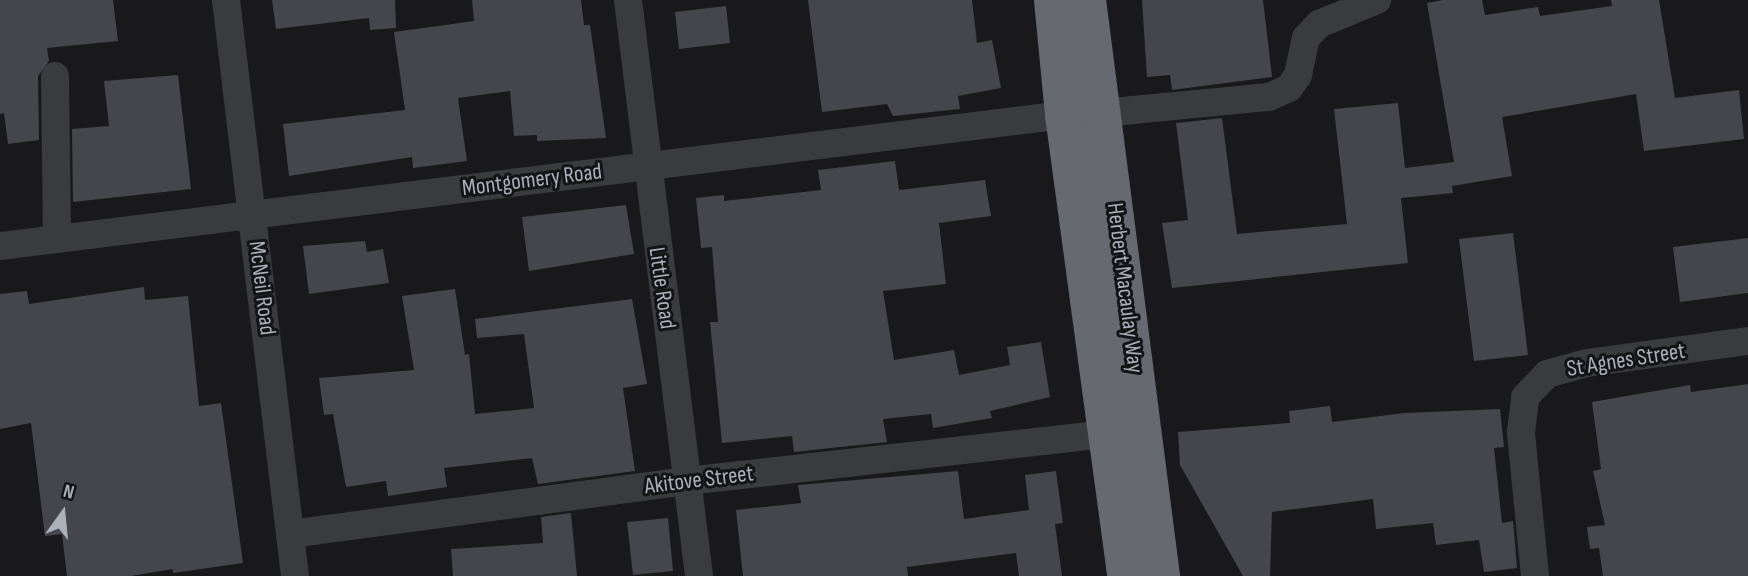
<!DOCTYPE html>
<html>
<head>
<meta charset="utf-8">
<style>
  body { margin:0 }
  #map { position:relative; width:1748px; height:576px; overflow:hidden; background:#19191b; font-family:"Sofia Sans Condensed",sans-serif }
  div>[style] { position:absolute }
  .building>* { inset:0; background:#45464b }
  .minor>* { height:28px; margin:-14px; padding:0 14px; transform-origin:14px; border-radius:14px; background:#3a3b3f }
  .highway>* { height:38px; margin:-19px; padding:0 19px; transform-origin:19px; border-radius:19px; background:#666970 }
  span { translate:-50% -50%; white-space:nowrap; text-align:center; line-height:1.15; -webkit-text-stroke:6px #131416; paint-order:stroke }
  .street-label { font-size:23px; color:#abb0ba }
  .north { position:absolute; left:28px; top:478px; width:70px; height:70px; -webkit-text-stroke:5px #131416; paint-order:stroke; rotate:15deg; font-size:19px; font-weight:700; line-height:28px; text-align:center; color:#abb0ba }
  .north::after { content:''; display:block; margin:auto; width:24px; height:32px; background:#abb0ba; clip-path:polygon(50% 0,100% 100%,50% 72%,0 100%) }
</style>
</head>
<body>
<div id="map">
  <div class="building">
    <div style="clip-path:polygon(0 0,113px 0,118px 41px,47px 48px,49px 61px,38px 76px,39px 140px,8px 144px,4px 113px,0 114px)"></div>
    <div style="clip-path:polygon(272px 0,395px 0,396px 28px,370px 30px,369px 18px,276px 29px)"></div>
    <div style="clip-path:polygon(472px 0,581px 0,584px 25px,590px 25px,606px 138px,537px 141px,537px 135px,514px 136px,510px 91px,458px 98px,467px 161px,413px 168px,412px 157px,289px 176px,283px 124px,405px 110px,394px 32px,474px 21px)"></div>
    <div style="clip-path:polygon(808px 0,972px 0,977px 43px,992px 40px,1001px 88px,958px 96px,960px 109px,893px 116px,887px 104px,822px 112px)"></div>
    <div style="clip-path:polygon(1142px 0,1263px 0,1272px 77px,1172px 90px,1170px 75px,1147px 77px)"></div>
    <div style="clip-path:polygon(1443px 0,1482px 0,1485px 15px,1538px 7px,1540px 16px,1612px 6px,1611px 0,1659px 0,1675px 98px,1739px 90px,1744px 139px,1644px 151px,1636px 94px,1502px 117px,1512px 176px,1452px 186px,1453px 193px,1401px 198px,1408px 263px,1172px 288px,1162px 223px,1188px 220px,1176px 123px,1222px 118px,1237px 234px,1347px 224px,1334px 109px,1398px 103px,1405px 168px,1454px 162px,1427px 3px)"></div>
    <div style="clip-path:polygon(726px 6px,730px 43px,679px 49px,675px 12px)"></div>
    <div style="clip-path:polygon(178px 75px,191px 189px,73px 202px,72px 129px,109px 126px,104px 81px)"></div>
    <div style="clip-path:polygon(895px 161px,899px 190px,985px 180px,991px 216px,939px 223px,946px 284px,883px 291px,894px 360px,954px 350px,959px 375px,1010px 365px,1007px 347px,1041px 342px,1050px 397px,990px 411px,992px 418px,933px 428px,931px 414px,883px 419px,887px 442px,794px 452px,792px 436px,722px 443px,710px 322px,718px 322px,712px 247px,701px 248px,696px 198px,724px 195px,724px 201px,821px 190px,818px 170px)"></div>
    <div style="clip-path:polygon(626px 205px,634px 254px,529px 271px,522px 217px)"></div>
    <div style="clip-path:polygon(1513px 233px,1528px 355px,1474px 361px,1459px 239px)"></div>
    <div style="clip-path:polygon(1748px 238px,1748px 293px,1680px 302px,1673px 247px)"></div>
    <div style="clip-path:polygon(365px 241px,367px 252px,383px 249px,389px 283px,309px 294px,303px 246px)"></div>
    <div style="clip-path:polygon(144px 287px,145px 300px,188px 296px,199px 406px,221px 403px,243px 563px,173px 573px,173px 569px,131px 576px,67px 576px,62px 534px,45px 536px,31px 423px,0 429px,0 294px,27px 291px,29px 304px)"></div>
    <div style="clip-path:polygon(455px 289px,465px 355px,469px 354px,475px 414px,534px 408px,524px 334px,477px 338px,475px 319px,632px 299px,647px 384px,623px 388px,635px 471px,538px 484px,532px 458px,444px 468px,447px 487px,388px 496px,386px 481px,346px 487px,333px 414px,324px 415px,319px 378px,414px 370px,402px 296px)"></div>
    <div style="clip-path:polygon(1748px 384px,1748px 576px,1603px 576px,1599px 548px,1590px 549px,1587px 527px,1605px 525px,1593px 471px,1601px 469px,1592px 402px,1690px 385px,1691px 392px)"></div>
    <div style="clip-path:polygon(1330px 406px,1332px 422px,1405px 413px,1500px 409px,1504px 447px,1494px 448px,1502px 523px,1513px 521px,1517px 568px,1484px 572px,1479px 540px,1436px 545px,1433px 523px,1376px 529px,1373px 499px,1272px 512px,1270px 576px,1243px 576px,1180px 465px,1178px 432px,1290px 423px,1289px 411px)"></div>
    <div style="clip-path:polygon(958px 471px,964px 519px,1029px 510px,1025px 475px,1056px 471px,1063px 523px,1055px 524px,1062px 576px,1019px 576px,1016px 553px,907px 567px,908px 576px,743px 576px,736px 510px,801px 503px,798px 485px)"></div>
    <div style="clip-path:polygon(571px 513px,577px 576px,453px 576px,451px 549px,543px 543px,541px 517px)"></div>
    <div style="clip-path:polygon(668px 518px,673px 571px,633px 575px,627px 522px)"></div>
  </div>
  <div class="minor">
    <div style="left:226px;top:0;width:580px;rotate:83.17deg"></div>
    <div style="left:628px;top:0;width:580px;rotate:82.97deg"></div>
    <div style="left:55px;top:76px;width:162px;rotate:89.3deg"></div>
    <div style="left:1102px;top:113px;width:168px;rotate:-5.5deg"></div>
    <div style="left:1269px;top:97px;width:22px;rotate:-24deg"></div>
    <div style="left:1289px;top:88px;width:16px;rotate:-55deg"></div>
    <div style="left:1298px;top:75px;width:38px;rotate:-78deg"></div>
    <div style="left:1306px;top:38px;width:19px;rotate:-47deg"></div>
    <div style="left:1319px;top:24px;width:63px;rotate:-22.5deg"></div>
    <div style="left:0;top:246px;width:1072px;rotate:-7.02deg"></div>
    <div style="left:290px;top:534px;width:401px;rotate:-7.6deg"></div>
    <div style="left:687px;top:481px;width:425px;rotate:-6.4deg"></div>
    <div style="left:1535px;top:576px;width:145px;rotate:-95.6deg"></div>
    <div style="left:1521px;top:432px;width:35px;rotate:-83deg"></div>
    <div style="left:1525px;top:397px;width:32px;rotate:-46deg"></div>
    <div style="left:1547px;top:374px;width:41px;rotate:-15.4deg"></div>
    <div style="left:1587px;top:363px;width:162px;rotate:-7.8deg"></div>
  </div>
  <div class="highway">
    <div style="left:1053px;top:0;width:116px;rotate:84.5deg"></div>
    <div style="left:1064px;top:115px;width:465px;rotate:82.3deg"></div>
    <div style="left:1087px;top:0;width:581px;rotate:82.68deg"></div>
  </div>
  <div class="street-label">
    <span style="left:532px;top:180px;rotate:-7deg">Montgomery Road</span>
    <span style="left:262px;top:288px;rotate:83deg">McNeil Road</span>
    <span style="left:662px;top:288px;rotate:82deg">Little Road</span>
    <span style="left:1125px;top:288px;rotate:83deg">Herbert Macaulay Way</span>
    <span style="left:1626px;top:360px;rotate:-9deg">St Agnes Street</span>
    <span style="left:699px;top:480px;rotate:-7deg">Akitove Street</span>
  </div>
  <div class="north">N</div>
</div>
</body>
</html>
